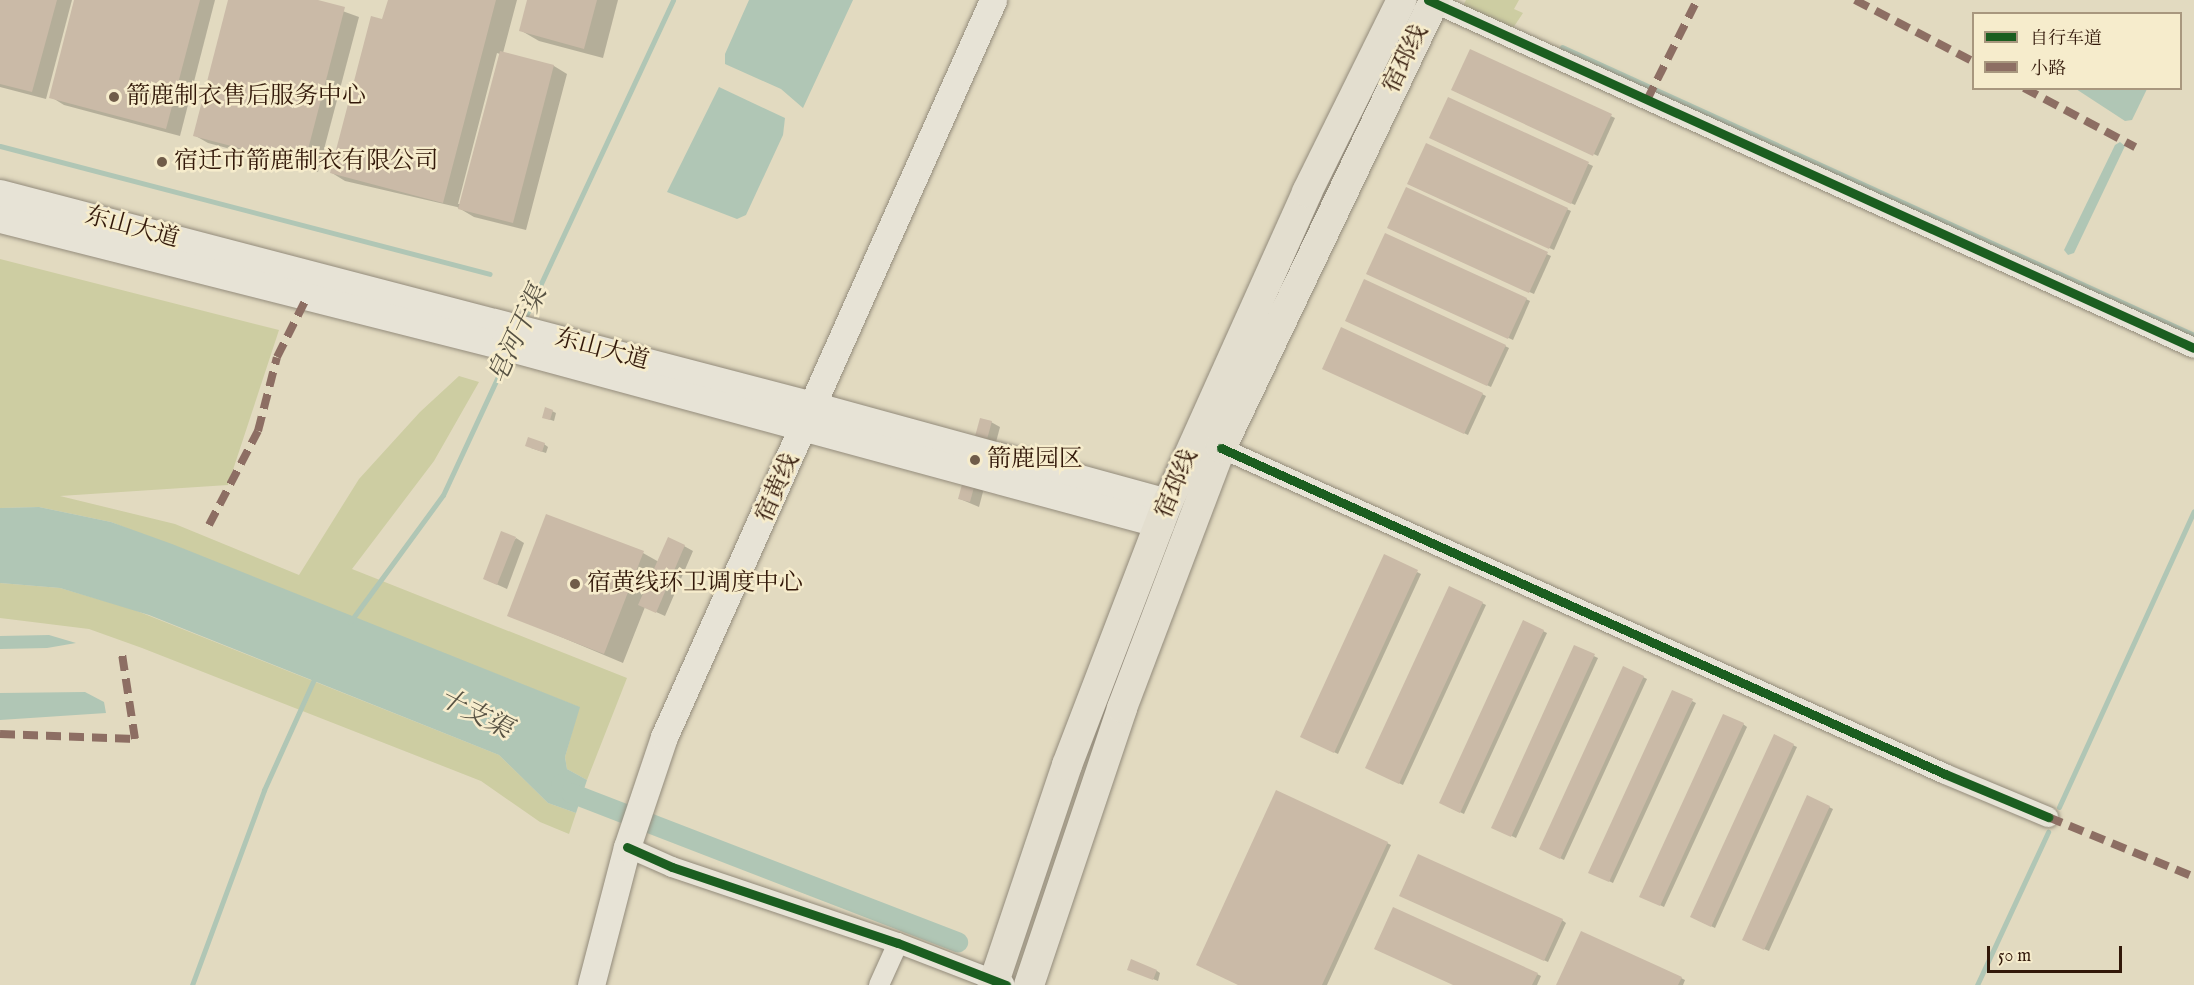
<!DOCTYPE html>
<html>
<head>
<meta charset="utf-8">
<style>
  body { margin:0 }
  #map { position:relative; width:2194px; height:985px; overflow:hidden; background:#e2dac0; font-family:"IM FELL English","Noto Serif SC",serif }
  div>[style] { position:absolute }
  .green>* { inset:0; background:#cdcda2 }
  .water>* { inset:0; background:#b0c6b5 }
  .shadow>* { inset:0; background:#0003 }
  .stream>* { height:5px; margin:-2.5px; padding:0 2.5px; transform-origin:2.5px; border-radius:2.5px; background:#b0c6b5 }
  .canal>* { height:20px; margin:-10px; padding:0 10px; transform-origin:10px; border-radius:10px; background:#b0c6b5 }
  .building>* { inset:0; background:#cabaa7 }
  .roads { filter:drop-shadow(0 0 2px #938b7b) drop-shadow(0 0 2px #938b7b) }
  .minor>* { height:20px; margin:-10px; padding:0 10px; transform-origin:10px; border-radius:10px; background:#e7e3d6 }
  .secondary>* { height:27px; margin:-13.5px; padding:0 13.5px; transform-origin:13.5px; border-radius:13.5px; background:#e7e3d6 }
  .primary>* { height:30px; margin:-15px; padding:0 15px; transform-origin:15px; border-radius:15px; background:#e3decf }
  .quiet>* { height:8px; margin-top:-4px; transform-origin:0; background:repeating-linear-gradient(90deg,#8d6e63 0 15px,transparent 0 23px) }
  .cycleway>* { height:9px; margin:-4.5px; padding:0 4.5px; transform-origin:4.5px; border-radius:4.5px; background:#1b5e20 }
  .dots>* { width:16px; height:16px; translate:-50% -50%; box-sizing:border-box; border:3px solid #f6eccc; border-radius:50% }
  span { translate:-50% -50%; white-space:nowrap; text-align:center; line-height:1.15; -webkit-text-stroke:5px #f6eccc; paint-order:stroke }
  .street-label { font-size:24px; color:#321809 }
  .poi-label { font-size:24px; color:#321809 }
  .left { translate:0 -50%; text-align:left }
  .water-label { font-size:26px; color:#575243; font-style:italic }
  .legend { position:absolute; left:1972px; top:12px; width:210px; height:78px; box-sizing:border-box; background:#f6eccc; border:2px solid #a8977e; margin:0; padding:8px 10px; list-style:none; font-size:18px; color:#321809 }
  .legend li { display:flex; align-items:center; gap:12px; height:30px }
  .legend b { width:30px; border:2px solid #a8977e }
  .scale { position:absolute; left:1987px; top:946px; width:135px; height:27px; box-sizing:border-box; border:3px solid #321809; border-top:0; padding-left:8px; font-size:18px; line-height:21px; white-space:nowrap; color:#321809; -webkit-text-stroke:4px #f6eccc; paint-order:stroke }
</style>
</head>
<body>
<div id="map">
  <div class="green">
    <div style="clip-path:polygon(1466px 0,1519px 0,1514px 9px,1523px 13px,1511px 31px,1462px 8px)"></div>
    <div style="clip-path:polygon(0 259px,279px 330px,228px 485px,60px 496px,175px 524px,299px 575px,359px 479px,420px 412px,459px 376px,479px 382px,434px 461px,352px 569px,627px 678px,587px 780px,567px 769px,565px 757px,579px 707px,111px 522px,39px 507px,0 508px)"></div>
    <div style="clip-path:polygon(0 583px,60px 588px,132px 609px,499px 755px,548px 803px,576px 813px,569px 834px,540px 822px,481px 781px,142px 648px,89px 629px,0 618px)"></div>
  </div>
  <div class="water">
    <div style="clip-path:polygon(749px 0,853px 0,803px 108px,781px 89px,725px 64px,725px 54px)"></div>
    <div style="clip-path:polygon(719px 87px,785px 118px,783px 135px,746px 215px,737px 219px,667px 192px)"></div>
    <div style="clip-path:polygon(2076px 89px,2147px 89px,2132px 120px,2125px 121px)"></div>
    <div style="clip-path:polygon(2120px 142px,2125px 146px,2074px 253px,2068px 255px,2064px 250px,2115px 145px)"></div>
    <div style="clip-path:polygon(39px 507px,111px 522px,172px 544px,580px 707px,565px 757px,567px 769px,587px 780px,576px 813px,548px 803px,499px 755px,149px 615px,60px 588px,0 583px,0 508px)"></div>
    <div style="clip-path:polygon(49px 635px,76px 643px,47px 648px,0 649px,0 636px)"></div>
    <div style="clip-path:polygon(85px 692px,104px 702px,106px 713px,0 720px,0 693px)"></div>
  </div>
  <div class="shadow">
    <div style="clip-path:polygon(0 0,72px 0,46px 99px,0 87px)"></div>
    <div style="clip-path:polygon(76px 0,215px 0,180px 136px,64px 105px,51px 97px)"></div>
    <div style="clip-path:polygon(230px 0,312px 0,359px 17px,318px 172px,208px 143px,194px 135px)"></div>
    <div style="clip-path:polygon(evenodd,389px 0,517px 0,503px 53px,554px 66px,567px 74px,526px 230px,474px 217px,457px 207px,345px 181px,332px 173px,389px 0,497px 53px,500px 54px,461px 204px,458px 204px,497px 53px)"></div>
    <div style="clip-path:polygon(529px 0,618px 0,603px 58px,539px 41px,520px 30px)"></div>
    <div style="clip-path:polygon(1471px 51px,1615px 118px,1598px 156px,1457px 92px)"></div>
    <div style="clip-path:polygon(1448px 99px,1593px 166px,1575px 205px,1435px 140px)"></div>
    <div style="clip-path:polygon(1427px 145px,1571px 211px,1554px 250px,1413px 186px)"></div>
    <div style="clip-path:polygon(1407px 189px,1551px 256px,1534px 294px,1393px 230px)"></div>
    <div style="clip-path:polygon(1372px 275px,1526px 299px,1530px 301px,1513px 340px)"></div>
    <div style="clip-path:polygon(1351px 322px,1505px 346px,1509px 348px,1491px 387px)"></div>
    <div style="clip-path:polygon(1328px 370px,1482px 394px,1486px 396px,1468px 435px)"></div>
    <div style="clip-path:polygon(552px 411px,556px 413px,554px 421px,548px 419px)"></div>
    <div style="clip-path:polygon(991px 422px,1000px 427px,979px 507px,960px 499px)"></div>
    <div style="clip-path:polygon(544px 444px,548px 447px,546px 453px,531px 448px)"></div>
    <div style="clip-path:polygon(516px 538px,524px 543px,507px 589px,485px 579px)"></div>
    <div style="clip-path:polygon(684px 546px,693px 551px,665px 616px,645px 607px,623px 663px,509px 615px,643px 553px,659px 562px)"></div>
    <div style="clip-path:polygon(1417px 572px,1421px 574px,1338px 754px,1305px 738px)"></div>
    <div style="clip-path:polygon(1482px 603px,1486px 605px,1403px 785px,1371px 770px)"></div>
    <div style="clip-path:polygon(1543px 631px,1547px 633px,1464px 814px,1445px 805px)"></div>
    <div style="clip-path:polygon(1575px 647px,1598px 658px,1516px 838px,1497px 829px)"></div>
    <div style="clip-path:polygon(1643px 677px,1647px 679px,1564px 860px,1545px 851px)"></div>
    <div style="clip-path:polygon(1692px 701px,1696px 703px,1613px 883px,1594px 874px)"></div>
    <div style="clip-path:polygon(1743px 724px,1747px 727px,1664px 907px,1645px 898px)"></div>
    <div style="clip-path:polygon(1774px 736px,1797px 747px,1715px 928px,1696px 919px)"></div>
    <div style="clip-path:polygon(1829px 807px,1833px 809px,1769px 951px,1747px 942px)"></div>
    <div style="clip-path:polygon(1387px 843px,1391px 845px,1327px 985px,1241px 985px)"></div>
    <div style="clip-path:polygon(1405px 897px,1562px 920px,1566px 923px,1548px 962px)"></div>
    <div style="clip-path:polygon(1133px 971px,1157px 971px,1160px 973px,1158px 981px)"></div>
    <div style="clip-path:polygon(1537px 974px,1541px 976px,1537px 985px,1455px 985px)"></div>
    <div style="clip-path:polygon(1681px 978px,1685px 980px,1683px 985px,1558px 985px)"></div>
  </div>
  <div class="stream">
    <div style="left:1562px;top:47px;width:695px;rotate:24.5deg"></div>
    <div style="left:0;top:146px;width:506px;rotate:14.64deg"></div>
    <div style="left:523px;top:322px;width:355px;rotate:-65deg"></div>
    <div style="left:350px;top:622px;width:157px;rotate:-53.8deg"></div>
    <div style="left:443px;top:495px;width:154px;rotate:-65.1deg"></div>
    <div style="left:2059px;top:807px;width:325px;rotate:-65.5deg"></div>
    <div style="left:192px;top:985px;width:208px;rotate:-69.7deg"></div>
    <div style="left:264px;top:790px;width:124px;rotate:-65.7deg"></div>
    <div style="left:1977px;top:985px;width:169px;rotate:-65.1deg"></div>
  </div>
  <div class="canal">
    <div style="left:561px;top:784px;width:13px;rotate:42deg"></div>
    <div style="left:571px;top:793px;width:415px;rotate:21.1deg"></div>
  </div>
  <div class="building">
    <div style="clip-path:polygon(0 0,57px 0,32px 92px,0 84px)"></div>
    <div style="clip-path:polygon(74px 0,200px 0,166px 129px,49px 98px)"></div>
    <div style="clip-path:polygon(228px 0,318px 0,345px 7px,304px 165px,193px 136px)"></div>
    <div style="clip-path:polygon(388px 0,496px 0,443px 203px,330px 173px,371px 16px,382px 19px)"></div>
    <div style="clip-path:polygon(527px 0,597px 0,584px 49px,519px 31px)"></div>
    <div style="clip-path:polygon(1470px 49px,1612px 114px,1593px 156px,1451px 90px)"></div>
    <div style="clip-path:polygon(500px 51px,554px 65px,513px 223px,458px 209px)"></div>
    <div style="clip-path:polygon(1448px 97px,1589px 162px,1571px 204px,1429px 138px)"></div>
    <div style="clip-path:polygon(1426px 143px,1568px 208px,1549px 249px,1407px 184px)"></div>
    <div style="clip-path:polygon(1406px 187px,1548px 252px,1529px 293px,1387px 228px)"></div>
    <div style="clip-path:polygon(1385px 233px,1527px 298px,1508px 339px,1366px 274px)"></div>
    <div style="clip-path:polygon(1364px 279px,1506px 345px,1487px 386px,1345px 321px)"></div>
    <div style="clip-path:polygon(1341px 327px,1483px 393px,1464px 434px,1322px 369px)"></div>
    <div style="clip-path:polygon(545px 407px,553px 410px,550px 420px,542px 418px)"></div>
    <div style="clip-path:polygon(980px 418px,992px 421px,970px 502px,958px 499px)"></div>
    <div style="clip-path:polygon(528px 437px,545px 443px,542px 452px,525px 446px)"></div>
    <div style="clip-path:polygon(546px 514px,644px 551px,604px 654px,507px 616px)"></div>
    <div style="clip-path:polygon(501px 531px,516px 537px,497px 585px,483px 579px)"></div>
    <div style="clip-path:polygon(668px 537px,685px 545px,656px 613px,638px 605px)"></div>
    <div style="clip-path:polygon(1384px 554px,1418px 570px,1334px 753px,1300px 737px)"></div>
    <div style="clip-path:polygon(1449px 586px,1483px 602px,1399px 784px,1365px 768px)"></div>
    <div style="clip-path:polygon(1523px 620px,1544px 630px,1460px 813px,1439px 803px)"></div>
    <div style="clip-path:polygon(1574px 645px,1595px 654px,1511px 837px,1491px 828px)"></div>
    <div style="clip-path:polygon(1623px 666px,1644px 676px,1560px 859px,1539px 849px)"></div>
    <div style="clip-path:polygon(1672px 690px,1693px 699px,1609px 882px,1588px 873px)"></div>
    <div style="clip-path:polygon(1723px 714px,1744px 723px,1660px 906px,1639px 897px)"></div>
    <div style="clip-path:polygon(1774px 734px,1794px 744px,1711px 927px,1690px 917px)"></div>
    <div style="clip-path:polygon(1276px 790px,1388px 842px,1322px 985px,1238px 985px,1196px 965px)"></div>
    <div style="clip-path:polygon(1807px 795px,1830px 806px,1764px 950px,1742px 940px)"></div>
    <div style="clip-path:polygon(1418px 854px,1563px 919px,1544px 961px,1399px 896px)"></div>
    <div style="clip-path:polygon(1393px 907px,1538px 973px,1532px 985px,1453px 985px,1374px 949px)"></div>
    <div style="clip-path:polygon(1581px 931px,1682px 977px,1678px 985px,1556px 985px)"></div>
    <div style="clip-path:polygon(1131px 959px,1157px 970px,1153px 980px,1127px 970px)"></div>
  </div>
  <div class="roads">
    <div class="minor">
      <div style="left:1428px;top:0;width:841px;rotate:24.43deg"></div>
      <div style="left:1221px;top:448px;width:794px;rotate:24.24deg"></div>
      <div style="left:1945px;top:774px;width:112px;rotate:22.7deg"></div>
      <div style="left:627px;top:847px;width:49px;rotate:24deg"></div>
      <div style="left:672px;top:867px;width:238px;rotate:18.6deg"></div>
      <div style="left:898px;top:943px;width:114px;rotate:21.1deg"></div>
      <div style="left:879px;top:985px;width:46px;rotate:-65.7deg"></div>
    </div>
    <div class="secondary">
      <div style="left:0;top:193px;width:843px;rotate:14.63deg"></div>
      <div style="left:816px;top:406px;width:365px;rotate:15.3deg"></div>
      <div style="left:0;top:219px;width:519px;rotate:14.17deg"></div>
      <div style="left:503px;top:346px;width:681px;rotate:15.16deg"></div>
      <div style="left:591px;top:985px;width:143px;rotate:-75.4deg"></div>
      <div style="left:627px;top:847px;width:116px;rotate:-71.4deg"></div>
      <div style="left:664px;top:737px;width:807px;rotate:-65.94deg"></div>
    </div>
    <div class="primary">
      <div style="left:993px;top:985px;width:232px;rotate:-71.4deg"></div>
      <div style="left:1067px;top:765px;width:282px;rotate:-69deg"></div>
      <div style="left:1168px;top:502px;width:340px;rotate:-65.8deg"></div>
      <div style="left:1307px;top:192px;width:214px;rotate:-63.7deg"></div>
      <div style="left:1029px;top:985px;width:292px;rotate:-71.4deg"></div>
      <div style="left:1122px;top:708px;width:278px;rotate:-69.2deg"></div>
      <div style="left:1221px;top:448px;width:496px;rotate:-64.5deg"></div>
    </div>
  </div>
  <div class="quiet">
    <div style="left:1855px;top:0;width:134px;rotate:27.5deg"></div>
    <div style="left:2024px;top:88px;width:126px;rotate:28deg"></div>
    <div style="left:1647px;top:100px;width:112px;rotate:-63.4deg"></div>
    <div style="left:209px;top:525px;width:106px;rotate:-62.5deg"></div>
    <div style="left:258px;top:431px;width:76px;rotate:-75.6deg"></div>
    <div style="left:277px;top:357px;width:67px;rotate:-63.4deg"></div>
    <div style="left:0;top:734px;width:135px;rotate:2.1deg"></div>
    <div style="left:135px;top:739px;width:86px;rotate:-98.7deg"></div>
    <div style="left:2048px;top:817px;width:158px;rotate:22.3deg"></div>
  </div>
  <div class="cycleway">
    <div style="left:1428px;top:0;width:841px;rotate:24.43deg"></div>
    <div style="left:1221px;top:448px;width:794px;rotate:24.24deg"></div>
    <div style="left:1945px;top:774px;width:112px;rotate:22.7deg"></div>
    <div style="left:627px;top:847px;width:49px;rotate:24deg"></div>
    <div style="left:672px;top:867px;width:238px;rotate:18.6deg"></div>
    <div style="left:898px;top:943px;width:116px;rotate:21.3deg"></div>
  </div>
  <div class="dots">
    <div style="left:114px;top:97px;background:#705c49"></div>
    <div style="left:162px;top:162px;background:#705c49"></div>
    <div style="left:975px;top:460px;background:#705c49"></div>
    <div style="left:575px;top:584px;background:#705c49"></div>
  </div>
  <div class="street-label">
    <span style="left:1406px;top:59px;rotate:-64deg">宿邳线</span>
    <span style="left:132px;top:228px;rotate:15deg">东山大道</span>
    <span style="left:602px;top:350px;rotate:15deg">东山大道</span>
    <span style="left:1177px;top:484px;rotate:-67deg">宿邳线</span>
    <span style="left:778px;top:488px;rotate:-66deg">宿黄线</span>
  </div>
  <div class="poi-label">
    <span class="left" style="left:126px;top:97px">箭鹿制衣售后服务中心</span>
    <span class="left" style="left:174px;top:162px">宿迁市箭鹿制衣有限公司</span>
    <span class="left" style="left:987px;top:460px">箭鹿园区</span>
    <span class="left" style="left:587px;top:584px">宿黄线环卫调度中心</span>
  </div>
  <div class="water-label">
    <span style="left:518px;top:335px;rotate:-65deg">皂河干渠</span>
    <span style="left:475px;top:714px;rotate:27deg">十支渠</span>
  </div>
  <ul class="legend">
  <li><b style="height:8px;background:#1b5e20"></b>自行车道</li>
  <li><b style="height:8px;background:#8d6e63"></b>小路</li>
  </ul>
  <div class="scale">50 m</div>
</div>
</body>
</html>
